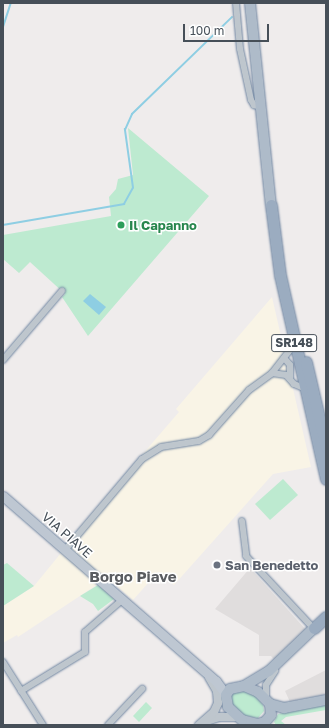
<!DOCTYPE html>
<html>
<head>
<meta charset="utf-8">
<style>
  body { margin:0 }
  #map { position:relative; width:329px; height:728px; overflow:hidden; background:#efecec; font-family:"Golos Text",sans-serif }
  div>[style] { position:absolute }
  .commercial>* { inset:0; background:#f9f4e6 }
  .education>* { inset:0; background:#e0dddd }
  .green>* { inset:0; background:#bdead0 }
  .water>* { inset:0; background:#8ecee3 }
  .stream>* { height:1.5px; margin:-0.75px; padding:0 0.75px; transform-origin:0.75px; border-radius:0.75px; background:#8ecee3 }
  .roads { filter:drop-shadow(0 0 1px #7388a3) drop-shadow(0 0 1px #7388a3) }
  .minor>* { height:6px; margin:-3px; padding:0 3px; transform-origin:3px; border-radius:3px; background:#bec6cd }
  .tertiary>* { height:8px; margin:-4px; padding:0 4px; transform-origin:4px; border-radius:4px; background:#bec6cd }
  .secondary>* { height:9px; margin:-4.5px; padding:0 4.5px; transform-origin:4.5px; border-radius:4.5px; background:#bec7d2 }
  .primary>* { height:10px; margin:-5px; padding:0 5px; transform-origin:5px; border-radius:5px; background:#aebbc9 }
  .trunk>* { height:11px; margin:-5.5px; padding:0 5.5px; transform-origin:5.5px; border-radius:5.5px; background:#9bacc0 }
  .dots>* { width:11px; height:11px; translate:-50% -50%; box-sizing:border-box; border:2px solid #fff; border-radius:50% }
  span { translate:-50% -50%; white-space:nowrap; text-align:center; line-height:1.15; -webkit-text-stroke:3px #fff; paint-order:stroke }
  .shield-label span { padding:1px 3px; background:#fff; border:1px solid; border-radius:3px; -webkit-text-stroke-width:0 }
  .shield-label { font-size:12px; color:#464f58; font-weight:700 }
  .leisure-label { font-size:13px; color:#27864d; font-weight:700 }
  .left { translate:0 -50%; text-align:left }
  .street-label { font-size:13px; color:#464f58 }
  .worship-label { font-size:13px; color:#5b616d; font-weight:700 }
  .quarter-label { font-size:15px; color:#5a5c60; font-weight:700 }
  .frame { position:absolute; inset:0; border:4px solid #464f58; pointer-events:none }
  .scale { position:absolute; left:183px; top:24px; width:86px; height:18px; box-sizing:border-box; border:2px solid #464f58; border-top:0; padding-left:5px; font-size:12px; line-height:14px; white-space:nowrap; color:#464f58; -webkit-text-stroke:3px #fff; paint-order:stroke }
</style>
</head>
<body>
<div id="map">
  <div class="commercial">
    <div style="clip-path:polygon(272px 297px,311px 467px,273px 474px,174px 585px,158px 572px,133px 600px,107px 578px,18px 637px,17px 635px,3px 643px,3px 606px,34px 586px,61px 553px,65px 544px,179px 412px,176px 409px)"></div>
  </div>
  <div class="education">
    <div style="clip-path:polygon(250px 568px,307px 631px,276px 662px,271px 656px,259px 656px,259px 635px,215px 609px)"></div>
    <div style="clip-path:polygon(326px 670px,326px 697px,295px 704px,295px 701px,290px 702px,285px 691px)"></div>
  </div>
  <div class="green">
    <div style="clip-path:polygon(128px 128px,209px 196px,88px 336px,62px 297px,65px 294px,30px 262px,19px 273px,3px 259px,3px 235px,111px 216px,109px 197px,116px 189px,118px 179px,133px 175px)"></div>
    <div style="clip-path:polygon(283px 479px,298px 495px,270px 520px,255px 504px)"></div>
    <div style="clip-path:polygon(7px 563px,34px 586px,3px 606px,3px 565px)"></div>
    <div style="clip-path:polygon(98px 585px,114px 599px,98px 611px,93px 604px,80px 596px)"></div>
    <div style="clip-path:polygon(241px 689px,256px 696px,263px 705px,264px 711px,258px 718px,245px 716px,229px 701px,231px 692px)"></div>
    <div style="clip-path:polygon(146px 702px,152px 708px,139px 722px,133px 716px)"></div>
    <div style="clip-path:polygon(326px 704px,326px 710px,286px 717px,281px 721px,286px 725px,276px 725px,274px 722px,278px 714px)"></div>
  </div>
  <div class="water">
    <div style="clip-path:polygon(90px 294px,106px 307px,99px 315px,83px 301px)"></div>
  </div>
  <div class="stream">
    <div style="left:3px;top:27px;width:25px;rotate:-72deg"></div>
    <div style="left:3px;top:225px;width:123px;rotate:-9.8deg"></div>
    <div style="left:124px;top:204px;width:18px;rotate:-61deg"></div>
    <div style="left:133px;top:188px;width:59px;rotate:-97.9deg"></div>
    <div style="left:125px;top:130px;width:17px;rotate:-66deg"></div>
    <div style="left:132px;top:114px;width:139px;rotate:-44.1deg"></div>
  </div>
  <div class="roads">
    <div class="minor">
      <div style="left:236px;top:3px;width:46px;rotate:85deg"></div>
      <div style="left:240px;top:49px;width:52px;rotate:77.8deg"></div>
      <div style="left:251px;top:100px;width:6px;rotate:59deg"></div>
      <div style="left:254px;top:105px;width:6px;rotate:18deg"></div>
      <div style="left:284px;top:358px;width:9px;rotate:49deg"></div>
      <div style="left:290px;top:365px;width:13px;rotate:90deg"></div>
      <div style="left:3px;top:360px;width:91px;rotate:-49.5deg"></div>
      <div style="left:272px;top:373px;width:14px;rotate:8deg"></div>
      <div style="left:286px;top:375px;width:12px;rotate:48deg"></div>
      <div style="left:294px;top:384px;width:11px;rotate:22deg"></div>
      <div style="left:242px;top:521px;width:35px;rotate:83deg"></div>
      <div style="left:246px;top:556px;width:101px;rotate:47deg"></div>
      <div style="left:65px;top:550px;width:119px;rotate:-49.8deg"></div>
      <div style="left:142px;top:459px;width:22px;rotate:-32deg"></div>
      <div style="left:161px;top:447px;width:38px;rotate:-9deg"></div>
      <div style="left:199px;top:441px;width:12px;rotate:-31deg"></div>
      <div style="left:209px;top:435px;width:60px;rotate:-48.4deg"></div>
      <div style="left:249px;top:390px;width:29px;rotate:-36deg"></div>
      <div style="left:272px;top:373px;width:36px;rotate:-52deg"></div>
      <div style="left:3px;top:662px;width:75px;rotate:57.6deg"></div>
      <div style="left:21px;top:691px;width:75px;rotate:-31.4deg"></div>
      <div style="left:85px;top:652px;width:20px;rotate:-90deg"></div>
      <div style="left:85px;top:632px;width:49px;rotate:-40.9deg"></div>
      <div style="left:266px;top:698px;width:13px;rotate:-90deg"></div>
      <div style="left:266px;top:685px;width:17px;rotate:-57deg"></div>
      <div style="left:108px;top:725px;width:50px;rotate:-46.6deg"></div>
    </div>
    <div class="tertiary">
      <div style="left:207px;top:721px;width:13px;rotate:-18deg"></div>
      <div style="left:219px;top:717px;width:18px"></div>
      <div style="left:199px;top:725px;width:20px;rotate:-41deg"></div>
      <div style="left:214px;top:712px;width:10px;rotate:-66deg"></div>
      <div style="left:218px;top:703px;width:12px;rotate:-95deg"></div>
      <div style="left:217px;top:691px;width:16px;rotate:-120deg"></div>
    </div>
    <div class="secondary">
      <div style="left:3px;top:496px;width:282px;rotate:41deg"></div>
      <div style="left:216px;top:681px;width:17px;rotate:54deg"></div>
    </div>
    <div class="primary">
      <div style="left:250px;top:3px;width:203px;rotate:84.1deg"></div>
      <div style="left:244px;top:686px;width:15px;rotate:23deg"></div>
      <div style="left:258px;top:692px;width:17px;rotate:45deg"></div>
      <div style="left:270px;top:704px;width:11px;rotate:85deg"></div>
      <div style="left:271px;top:715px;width:9px;rotate:131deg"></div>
      <div style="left:265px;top:722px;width:7px;rotate:164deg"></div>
      <div style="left:258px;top:724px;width:16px;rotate:-166deg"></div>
      <div style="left:242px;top:720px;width:19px;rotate:-137deg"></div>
      <div style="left:228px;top:707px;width:12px;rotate:-99deg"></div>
      <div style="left:226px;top:695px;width:7px;rotate:-56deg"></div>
      <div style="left:230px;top:689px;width:14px;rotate:-12deg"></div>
      <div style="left:244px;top:686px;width:29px;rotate:-31deg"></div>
      <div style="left:269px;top:671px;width:62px;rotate:-43.7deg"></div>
      <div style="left:270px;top:704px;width:15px;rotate:16deg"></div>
      <div style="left:284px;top:708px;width:43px;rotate:-10.8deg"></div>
    </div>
    <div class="trunk">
      <div style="left:271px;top:205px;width:71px;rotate:82.7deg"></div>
      <div style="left:280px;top:275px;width:209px;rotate:77.3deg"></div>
      <div style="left:306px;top:362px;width:87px;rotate:76.8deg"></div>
      <div style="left:314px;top:628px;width:16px;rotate:-43deg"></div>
    </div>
  </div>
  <div class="dots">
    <div style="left:121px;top:225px;background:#2e9e5b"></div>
    <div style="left:217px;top:565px;background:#6b7280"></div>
  </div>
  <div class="shield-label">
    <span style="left:294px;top:343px">SR148</span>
  </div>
  <div class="leisure-label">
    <span class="left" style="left:129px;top:225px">Il Capanno</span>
  </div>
  <div class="street-label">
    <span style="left:67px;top:535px;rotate:41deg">VIA PIAVE</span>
  </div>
  <div class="worship-label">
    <span class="left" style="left:225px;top:565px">San Benedetto</span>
  </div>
  <div class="quarter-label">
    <span style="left:133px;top:577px">Borgo Piave</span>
  </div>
  <div class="frame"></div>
  <div class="scale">100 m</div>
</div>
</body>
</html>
